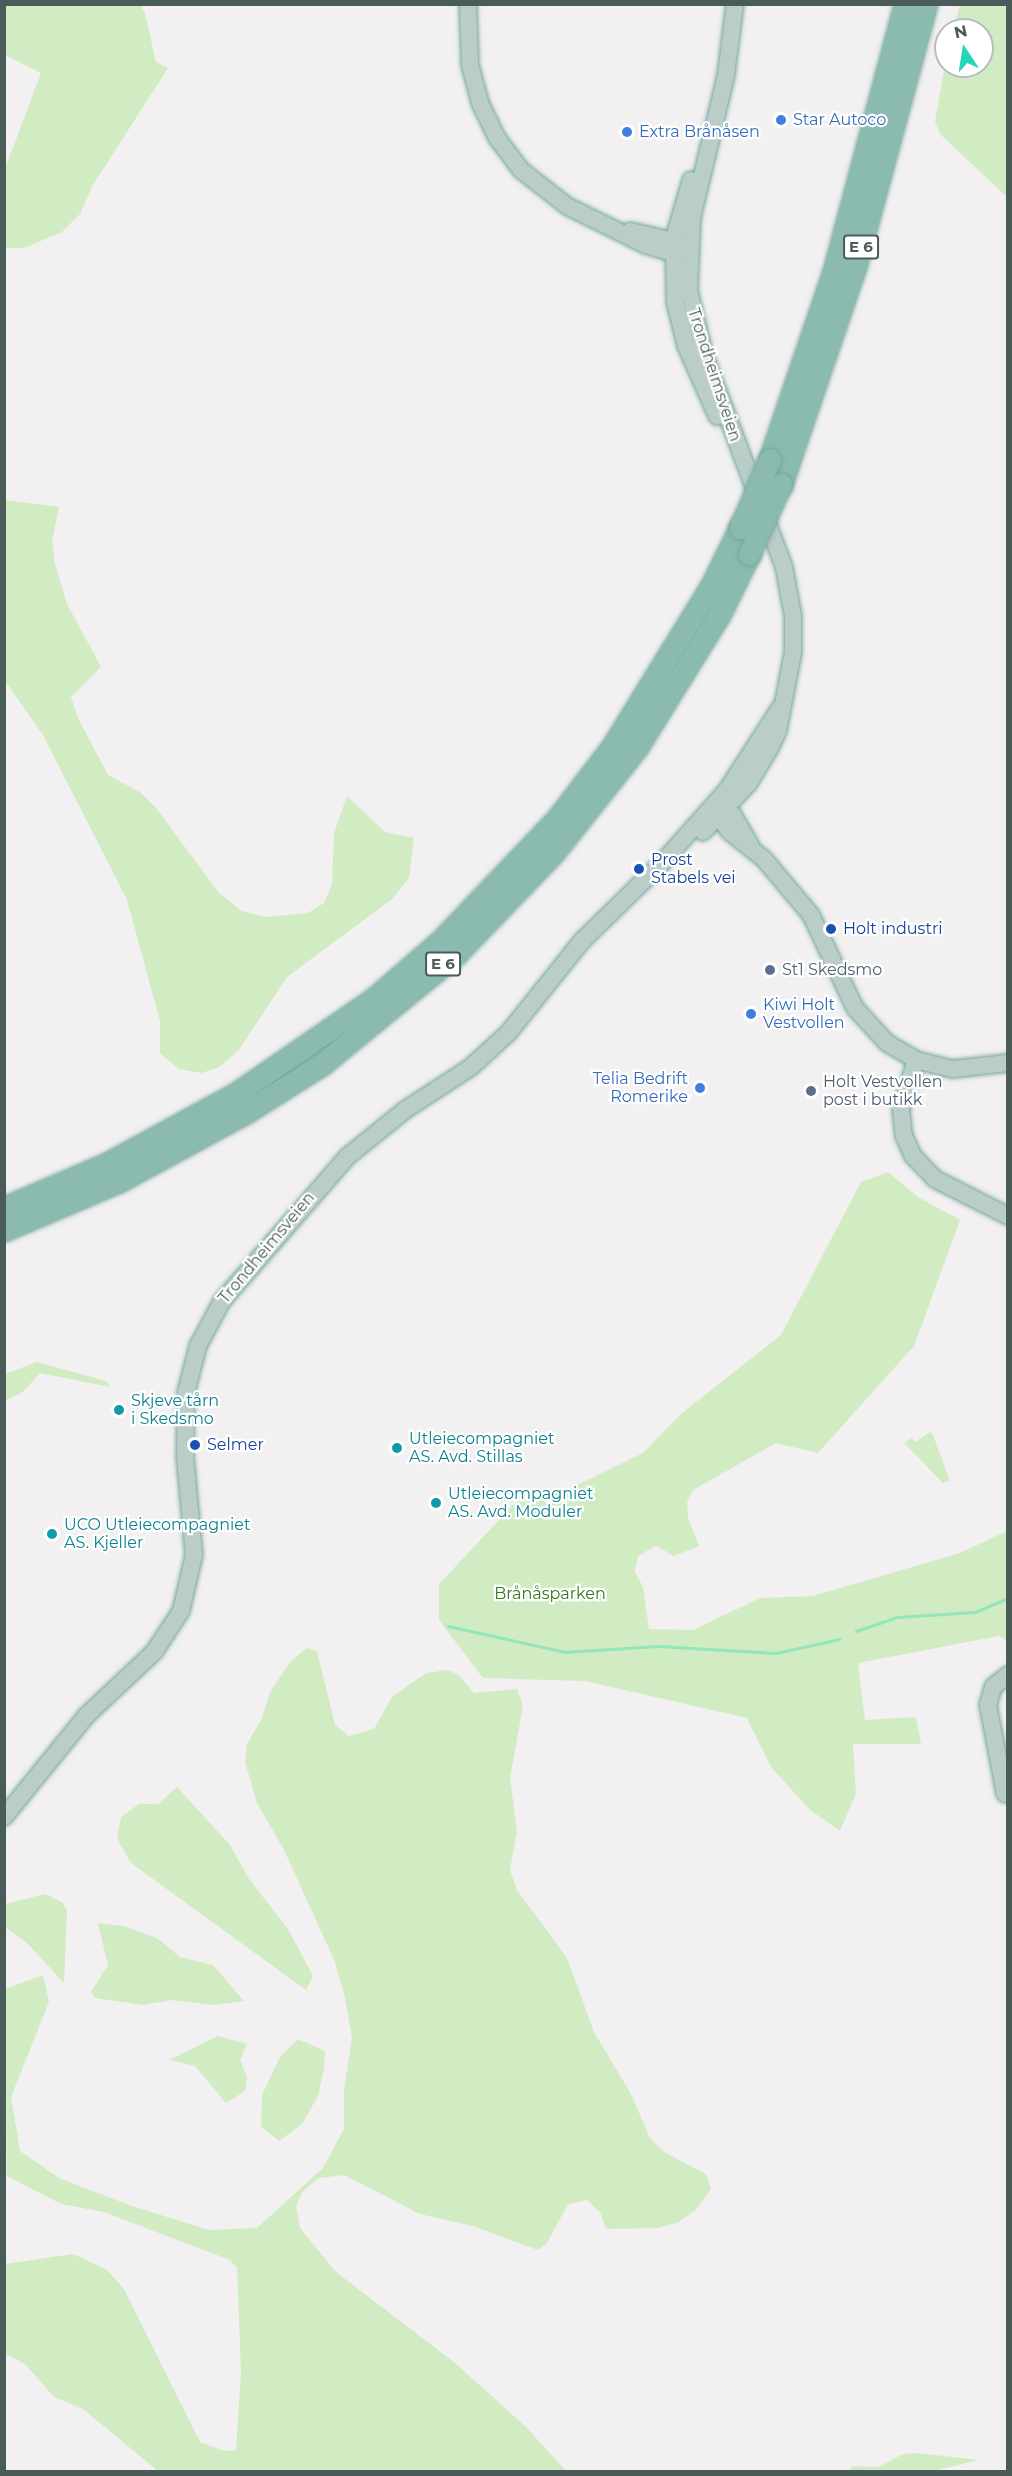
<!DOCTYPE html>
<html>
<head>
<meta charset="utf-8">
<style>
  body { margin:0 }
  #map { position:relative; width:1012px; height:2476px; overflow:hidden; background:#f2f0f1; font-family:Montserrat,sans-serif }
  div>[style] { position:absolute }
  .green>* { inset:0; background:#d1ecc2 }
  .stream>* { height:3px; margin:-1.5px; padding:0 1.5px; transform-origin:1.5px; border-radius:1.5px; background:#92e6ba }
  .roads { filter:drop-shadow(0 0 2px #76a79c) drop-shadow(0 0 2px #76a79c) }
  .secondary>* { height:16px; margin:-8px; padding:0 8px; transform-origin:8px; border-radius:8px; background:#bacdc9 }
  .highway>* { height:21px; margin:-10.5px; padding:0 10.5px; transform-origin:10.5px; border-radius:10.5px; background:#8bbbb0 }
  .bridges { filter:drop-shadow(0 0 2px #76a79c) drop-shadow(0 0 2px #76a79c) }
  .highway-bridge>* { height:21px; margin:-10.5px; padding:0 10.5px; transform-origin:10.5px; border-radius:10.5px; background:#8bbbb0 }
  .dots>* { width:16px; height:16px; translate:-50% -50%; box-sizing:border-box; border:3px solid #fff; border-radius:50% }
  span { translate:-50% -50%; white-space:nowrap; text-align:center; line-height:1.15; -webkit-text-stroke:4.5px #fff; paint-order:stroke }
  .shield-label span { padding:2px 4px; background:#fff; border:2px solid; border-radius:4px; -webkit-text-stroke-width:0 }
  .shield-label { font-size:15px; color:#495c57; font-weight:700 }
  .shop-label { font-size:16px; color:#366cbe }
  .left { translate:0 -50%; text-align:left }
  .right { translate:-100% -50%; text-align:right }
  .street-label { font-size:16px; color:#495c57 }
  .transit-label { font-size:16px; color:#164399 }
  .service-label { font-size:16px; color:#4e5e75 }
  .culture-label { font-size:16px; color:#0d838f }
  .park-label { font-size:16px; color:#33791e }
  .frame { position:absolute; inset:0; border:6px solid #495c57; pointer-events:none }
  .north { position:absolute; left:934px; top:18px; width:60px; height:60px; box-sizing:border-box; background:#fff; border:2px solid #b6bebc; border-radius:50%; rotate:348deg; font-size:16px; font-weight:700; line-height:24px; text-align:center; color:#495c57 }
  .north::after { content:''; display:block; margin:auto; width:21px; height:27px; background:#26d6b8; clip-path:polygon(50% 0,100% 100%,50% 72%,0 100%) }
</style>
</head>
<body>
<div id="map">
  <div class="green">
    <div style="clip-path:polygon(5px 4px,140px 5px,145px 13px,156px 62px,168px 68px,93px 185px,80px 214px,62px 232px,24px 248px,5px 248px,5px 169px,41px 73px,5px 55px)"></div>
    <div style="clip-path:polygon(960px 5px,1004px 5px,1007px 11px,1007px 197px,940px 134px,935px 121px,946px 60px,946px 66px,982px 66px,982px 30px,953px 30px)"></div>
    <div style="clip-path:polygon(4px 500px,59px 507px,52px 541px,55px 564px,67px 604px,101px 667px,71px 697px,78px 718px,108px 775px,140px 792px,156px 808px,219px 893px,242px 911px,266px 917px,308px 913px,324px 903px,332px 884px,334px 833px,347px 796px,385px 832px,414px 838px,409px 878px,392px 899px,287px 977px,238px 1051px,218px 1068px,201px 1073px,179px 1069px,160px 1053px,160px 1021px,127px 900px,43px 735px,5px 681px)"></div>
    <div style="clip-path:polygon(888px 1172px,918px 1197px,960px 1220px,914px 1346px,818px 1453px,776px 1443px,693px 1490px,687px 1503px,688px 1518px,699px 1546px,674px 1556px,656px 1546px,638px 1556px,635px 1572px,643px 1587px,649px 1629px,693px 1630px,760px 1598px,813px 1596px,960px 1553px,1007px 1531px,1007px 1641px,999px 1636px,858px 1663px,865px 1720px,916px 1717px,921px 1744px,853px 1744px,856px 1794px,840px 1831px,810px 1810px,771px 1767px,747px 1718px,585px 1681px,483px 1678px,439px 1620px,439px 1584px,518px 1500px,565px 1491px,643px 1453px,682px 1413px,781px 1335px,861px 1182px)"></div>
    <div style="clip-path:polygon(37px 1362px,106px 1381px,110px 1387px,40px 1373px,23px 1392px,5px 1401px,5px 1374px)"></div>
    <div style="clip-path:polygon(930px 1432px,933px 1435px,950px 1481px,943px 1483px,904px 1443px,912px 1438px,916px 1442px)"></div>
    <div style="clip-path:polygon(307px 1648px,317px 1651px,335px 1725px,349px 1736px,374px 1729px,392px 1697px,426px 1673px,448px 1670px,459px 1675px,474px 1693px,517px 1689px,523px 1706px,510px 1778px,517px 1831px,510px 1870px,517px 1890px,567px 1958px,594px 2032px,631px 2094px,650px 2138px,664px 2152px,706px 2174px,711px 2189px,696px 2210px,677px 2223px,657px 2228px,606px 2229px,600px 2212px,587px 2200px,568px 2204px,547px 2243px,538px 2250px,473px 2226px,420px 2214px,344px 2175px,319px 2178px,303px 2191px,296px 2205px,300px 2228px,336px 2272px,455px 2363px,526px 2427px,566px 2471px,158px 2471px,83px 2409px,54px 2397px,25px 2364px,5px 2354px,5px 2264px,73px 2254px,106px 2269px,124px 2289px,200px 2442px,224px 2451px,236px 2450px,241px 2371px,237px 2268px,230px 2260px,104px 2212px,61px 2204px,7px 2176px,5px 1989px,43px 1975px,49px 2002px,11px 2097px,20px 2151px,59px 2178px,132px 2206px,209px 2230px,257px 2228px,323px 2168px,344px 2129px,344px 2090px,352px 2038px,345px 1998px,335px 1962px,284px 1850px,257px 1803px,245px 1762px,247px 1744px,262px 1718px,270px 1692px,291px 1661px)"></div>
    <div style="clip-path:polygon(177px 1787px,230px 1845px,249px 1879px,288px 1929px,313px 1976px,306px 1990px,131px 1863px,117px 1839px,121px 1817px,139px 1804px,158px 1804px)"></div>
    <div style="clip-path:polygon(45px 1894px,62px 1902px,67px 1911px,64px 1983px,27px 1943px,5px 1927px,5px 1904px)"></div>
    <div style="clip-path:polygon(98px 1923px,123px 1926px,157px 1938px,180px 1957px,213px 1965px,244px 2001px,214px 2005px,172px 2000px,143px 2005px,95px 1998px,91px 1992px,108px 1965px)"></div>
    <div style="clip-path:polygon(218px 2036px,247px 2044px,240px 2060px,247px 2077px,245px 2091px,226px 2103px,195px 2066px,169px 2060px)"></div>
    <div style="clip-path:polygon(298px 2039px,325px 2051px,324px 2068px,318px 2096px,302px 2124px,279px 2141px,261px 2126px,262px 2095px,280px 2057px)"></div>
    <div style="clip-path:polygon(917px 2453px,979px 2460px,933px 2471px,848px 2471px,853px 2466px,878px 2467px,903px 2454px)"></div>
  </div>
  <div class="stream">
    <div style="left:448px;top:1626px;width:120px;rotate:12.5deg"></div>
    <div style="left:565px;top:1652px;width:93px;rotate:-3.7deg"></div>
    <div style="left:658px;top:1646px;width:118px;rotate:3.4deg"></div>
    <div style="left:776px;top:1653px;width:65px;rotate:-12.5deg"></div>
    <div style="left:856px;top:1631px;width:43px;rotate:-18.9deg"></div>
    <div style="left:897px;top:1617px;width:78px;rotate:-3.7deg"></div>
    <div style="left:975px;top:1612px;width:36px;rotate:-23deg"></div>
  </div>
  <div class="roads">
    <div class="secondary">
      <div style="left:468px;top:4px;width:61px;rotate:88.1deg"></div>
      <div style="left:470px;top:65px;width:39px;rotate:75deg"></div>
      <div style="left:480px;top:103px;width:39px;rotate:64deg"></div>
      <div style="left:497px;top:138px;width:40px;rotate:53deg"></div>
      <div style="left:521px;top:170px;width:58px;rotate:38deg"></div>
      <div style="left:567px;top:206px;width:88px;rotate:26.3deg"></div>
      <div style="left:646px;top:245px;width:28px;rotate:17deg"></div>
      <div style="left:673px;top:253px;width:16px;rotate:-15deg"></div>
      <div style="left:691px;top:180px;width:60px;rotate:106.3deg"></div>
      <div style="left:674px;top:238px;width:64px;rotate:89.1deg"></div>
      <div style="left:675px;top:302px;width:45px;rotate:76deg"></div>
      <div style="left:686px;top:346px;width:77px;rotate:66.1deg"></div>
      <div style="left:630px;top:231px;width:54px;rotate:12.8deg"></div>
      <div style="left:718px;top:807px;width:17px;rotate:28deg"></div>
      <div style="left:733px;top:815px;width:34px;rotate:60deg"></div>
      <div style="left:714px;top:811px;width:26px;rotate:53deg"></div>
      <div style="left:730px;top:832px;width:43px;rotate:38.5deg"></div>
      <div style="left:764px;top:859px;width:73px;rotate:50deg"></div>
      <div style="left:811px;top:915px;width:103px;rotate:64.7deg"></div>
      <div style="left:855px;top:1008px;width:47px;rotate:47.6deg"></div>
      <div style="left:887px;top:1043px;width:34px;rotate:30deg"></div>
      <div style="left:916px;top:1060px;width:38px;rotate:14deg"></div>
      <div style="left:953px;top:1069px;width:55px;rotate:-6.2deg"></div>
      <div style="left:703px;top:832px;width:67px;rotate:-46.8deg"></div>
      <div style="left:749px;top:783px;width:41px;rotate:-59deg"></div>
      <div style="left:770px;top:748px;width:19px;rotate:-65deg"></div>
      <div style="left:778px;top:731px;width:80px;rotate:-79.2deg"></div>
      <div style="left:793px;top:652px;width:36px;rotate:-90deg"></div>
      <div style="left:793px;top:616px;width:50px;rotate:-100.4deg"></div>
      <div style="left:784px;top:567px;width:224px;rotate:-110.6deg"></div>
      <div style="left:705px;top:357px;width:68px;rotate:-103.6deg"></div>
      <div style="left:689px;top:291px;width:73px;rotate:-87.6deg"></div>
      <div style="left:692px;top:218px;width:147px;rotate:-76.6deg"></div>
      <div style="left:726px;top:75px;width:72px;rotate:-82.8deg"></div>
      <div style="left:916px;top:1060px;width:51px;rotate:107deg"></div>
      <div style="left:901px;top:1109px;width:27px;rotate:84deg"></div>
      <div style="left:904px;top:1136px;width:22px;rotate:66deg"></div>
      <div style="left:913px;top:1156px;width:32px;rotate:46deg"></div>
      <div style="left:935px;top:1179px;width:82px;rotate:26.9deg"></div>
      <div style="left:1005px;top:1794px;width:91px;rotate:-100.8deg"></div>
      <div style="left:988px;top:1705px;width:19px;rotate:-74deg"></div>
      <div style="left:993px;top:1687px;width:19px;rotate:-39deg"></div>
      <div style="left:4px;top:1817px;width:132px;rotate:-50.9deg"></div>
      <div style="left:87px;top:1715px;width:92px;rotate:-43.2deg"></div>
      <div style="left:154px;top:1652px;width:49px;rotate:-56.6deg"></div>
      <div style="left:181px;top:1611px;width:57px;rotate:-76.9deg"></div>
      <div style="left:194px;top:1555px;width:98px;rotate:-95.2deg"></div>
      <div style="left:185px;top:1457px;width:64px;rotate:-89.1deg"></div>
      <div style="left:186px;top:1393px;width:49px;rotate:-75.7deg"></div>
      <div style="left:198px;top:1346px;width:51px;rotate:-61.9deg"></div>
      <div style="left:222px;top:1301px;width:192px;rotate:-49deg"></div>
      <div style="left:348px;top:1156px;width:73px;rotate:-38.9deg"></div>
      <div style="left:405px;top:1110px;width:79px;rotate:-33.1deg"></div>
      <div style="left:471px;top:1067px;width:52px;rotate:-42.6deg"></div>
      <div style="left:509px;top:1032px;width:117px;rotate:-51.3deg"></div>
      <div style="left:582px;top:941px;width:110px;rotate:-44.3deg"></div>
      <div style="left:661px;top:864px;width:99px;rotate:-48.3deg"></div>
      <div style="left:727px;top:790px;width:98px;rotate:-57.1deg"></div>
    </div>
    <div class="highway">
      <div style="left:770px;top:459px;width:199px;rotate:-71.2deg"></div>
      <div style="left:834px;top:271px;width:276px;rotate:-75.1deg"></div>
      <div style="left:781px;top:484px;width:229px;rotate:-71.2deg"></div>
      <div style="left:855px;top:267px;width:272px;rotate:-74.9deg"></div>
      <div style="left:4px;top:1208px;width:112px;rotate:-23.1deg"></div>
      <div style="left:107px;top:1164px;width:147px;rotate:-28.5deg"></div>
      <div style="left:236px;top:1094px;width:169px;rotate:-34.6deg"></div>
      <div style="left:375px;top:998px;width:89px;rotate:-40.9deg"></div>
      <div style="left:442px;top:940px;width:168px;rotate:-46.4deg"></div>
      <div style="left:558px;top:818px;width:91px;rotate:-52.6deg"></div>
      <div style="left:613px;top:746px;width:187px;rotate:-58.4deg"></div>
      <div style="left:711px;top:587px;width:66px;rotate:-63.8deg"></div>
      <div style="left:4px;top:1230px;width:125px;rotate:-23.1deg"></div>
      <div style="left:119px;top:1181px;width:145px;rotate:-28.5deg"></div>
      <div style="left:246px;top:1112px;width:90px;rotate:-32.3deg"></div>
      <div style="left:322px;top:1064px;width:173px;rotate:-39.4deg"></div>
      <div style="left:456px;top:954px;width:140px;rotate:-46.2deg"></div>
      <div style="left:553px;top:853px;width:135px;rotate:-51.6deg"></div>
      <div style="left:637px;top:747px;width:155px;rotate:-58.2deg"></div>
      <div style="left:719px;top:615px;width:68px;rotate:-63.8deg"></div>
    </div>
  </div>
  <div class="bridges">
    <div class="highway-bridge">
      <div style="left:740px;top:528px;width:75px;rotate:-66.5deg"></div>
      <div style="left:749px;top:554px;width:77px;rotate:-65.4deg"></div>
    </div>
  </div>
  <div class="dots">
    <div style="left:781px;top:120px;background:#3f7fe0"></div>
    <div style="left:627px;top:132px;background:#3f7fe0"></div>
    <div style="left:639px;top:869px;background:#1a4fb4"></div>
    <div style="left:831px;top:929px;background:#1a4fb4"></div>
    <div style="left:770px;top:970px;background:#5c6f8a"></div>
    <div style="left:751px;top:1014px;background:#3f7fe0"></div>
    <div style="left:700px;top:1088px;background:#3f7fe0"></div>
    <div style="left:811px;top:1091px;background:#5c6f8a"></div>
    <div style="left:119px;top:1410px;background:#0f9aa8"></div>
    <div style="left:195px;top:1445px;background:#1a4fb4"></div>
    <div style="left:397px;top:1448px;background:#0f9aa8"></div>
    <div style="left:436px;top:1503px;background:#0f9aa8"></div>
    <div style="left:52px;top:1534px;background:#0f9aa8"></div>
  </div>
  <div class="shield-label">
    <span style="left:861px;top:247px">E 6</span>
    <span style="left:443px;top:964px">E 6</span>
  </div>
  <div class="shop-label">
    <span class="left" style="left:793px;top:120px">Star Autoco</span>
    <span class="left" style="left:639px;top:132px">Extra Brånåsen</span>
    <span class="left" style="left:763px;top:1014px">Kiwi Holt<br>Vestvollen</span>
    <span class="right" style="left:688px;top:1088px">Telia Bedrift<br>Romerike</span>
  </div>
  <div class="street-label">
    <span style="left:714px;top:375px;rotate:72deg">Trondheimsveien</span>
    <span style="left:267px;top:1248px;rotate:-50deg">Trondheimsveien</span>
  </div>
  <div class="transit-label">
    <span class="left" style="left:651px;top:869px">Prost<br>Stabels vei</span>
    <span class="left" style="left:843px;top:929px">Holt industri</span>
    <span class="left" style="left:207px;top:1445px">Selmer</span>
  </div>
  <div class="service-label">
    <span class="left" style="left:782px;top:970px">St1 Skedsmo</span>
    <span class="left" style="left:823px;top:1091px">Holt Vestvollen<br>post i butikk</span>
  </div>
  <div class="culture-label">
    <span class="left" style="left:131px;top:1410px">Skjeve tårn<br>i Skedsmo</span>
    <span class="left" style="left:409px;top:1448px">Utleiecompagniet<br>AS. Avd. Stillas</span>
    <span class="left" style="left:448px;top:1503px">Utleiecompagniet<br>AS. Avd. Moduler</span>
    <span class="left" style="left:64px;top:1534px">UCO Utleiecompagniet<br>AS. Kjeller</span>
  </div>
  <div class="park-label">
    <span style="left:550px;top:1594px">Brånåsparken</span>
  </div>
  <div class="frame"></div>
  <div class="north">N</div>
</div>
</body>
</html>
